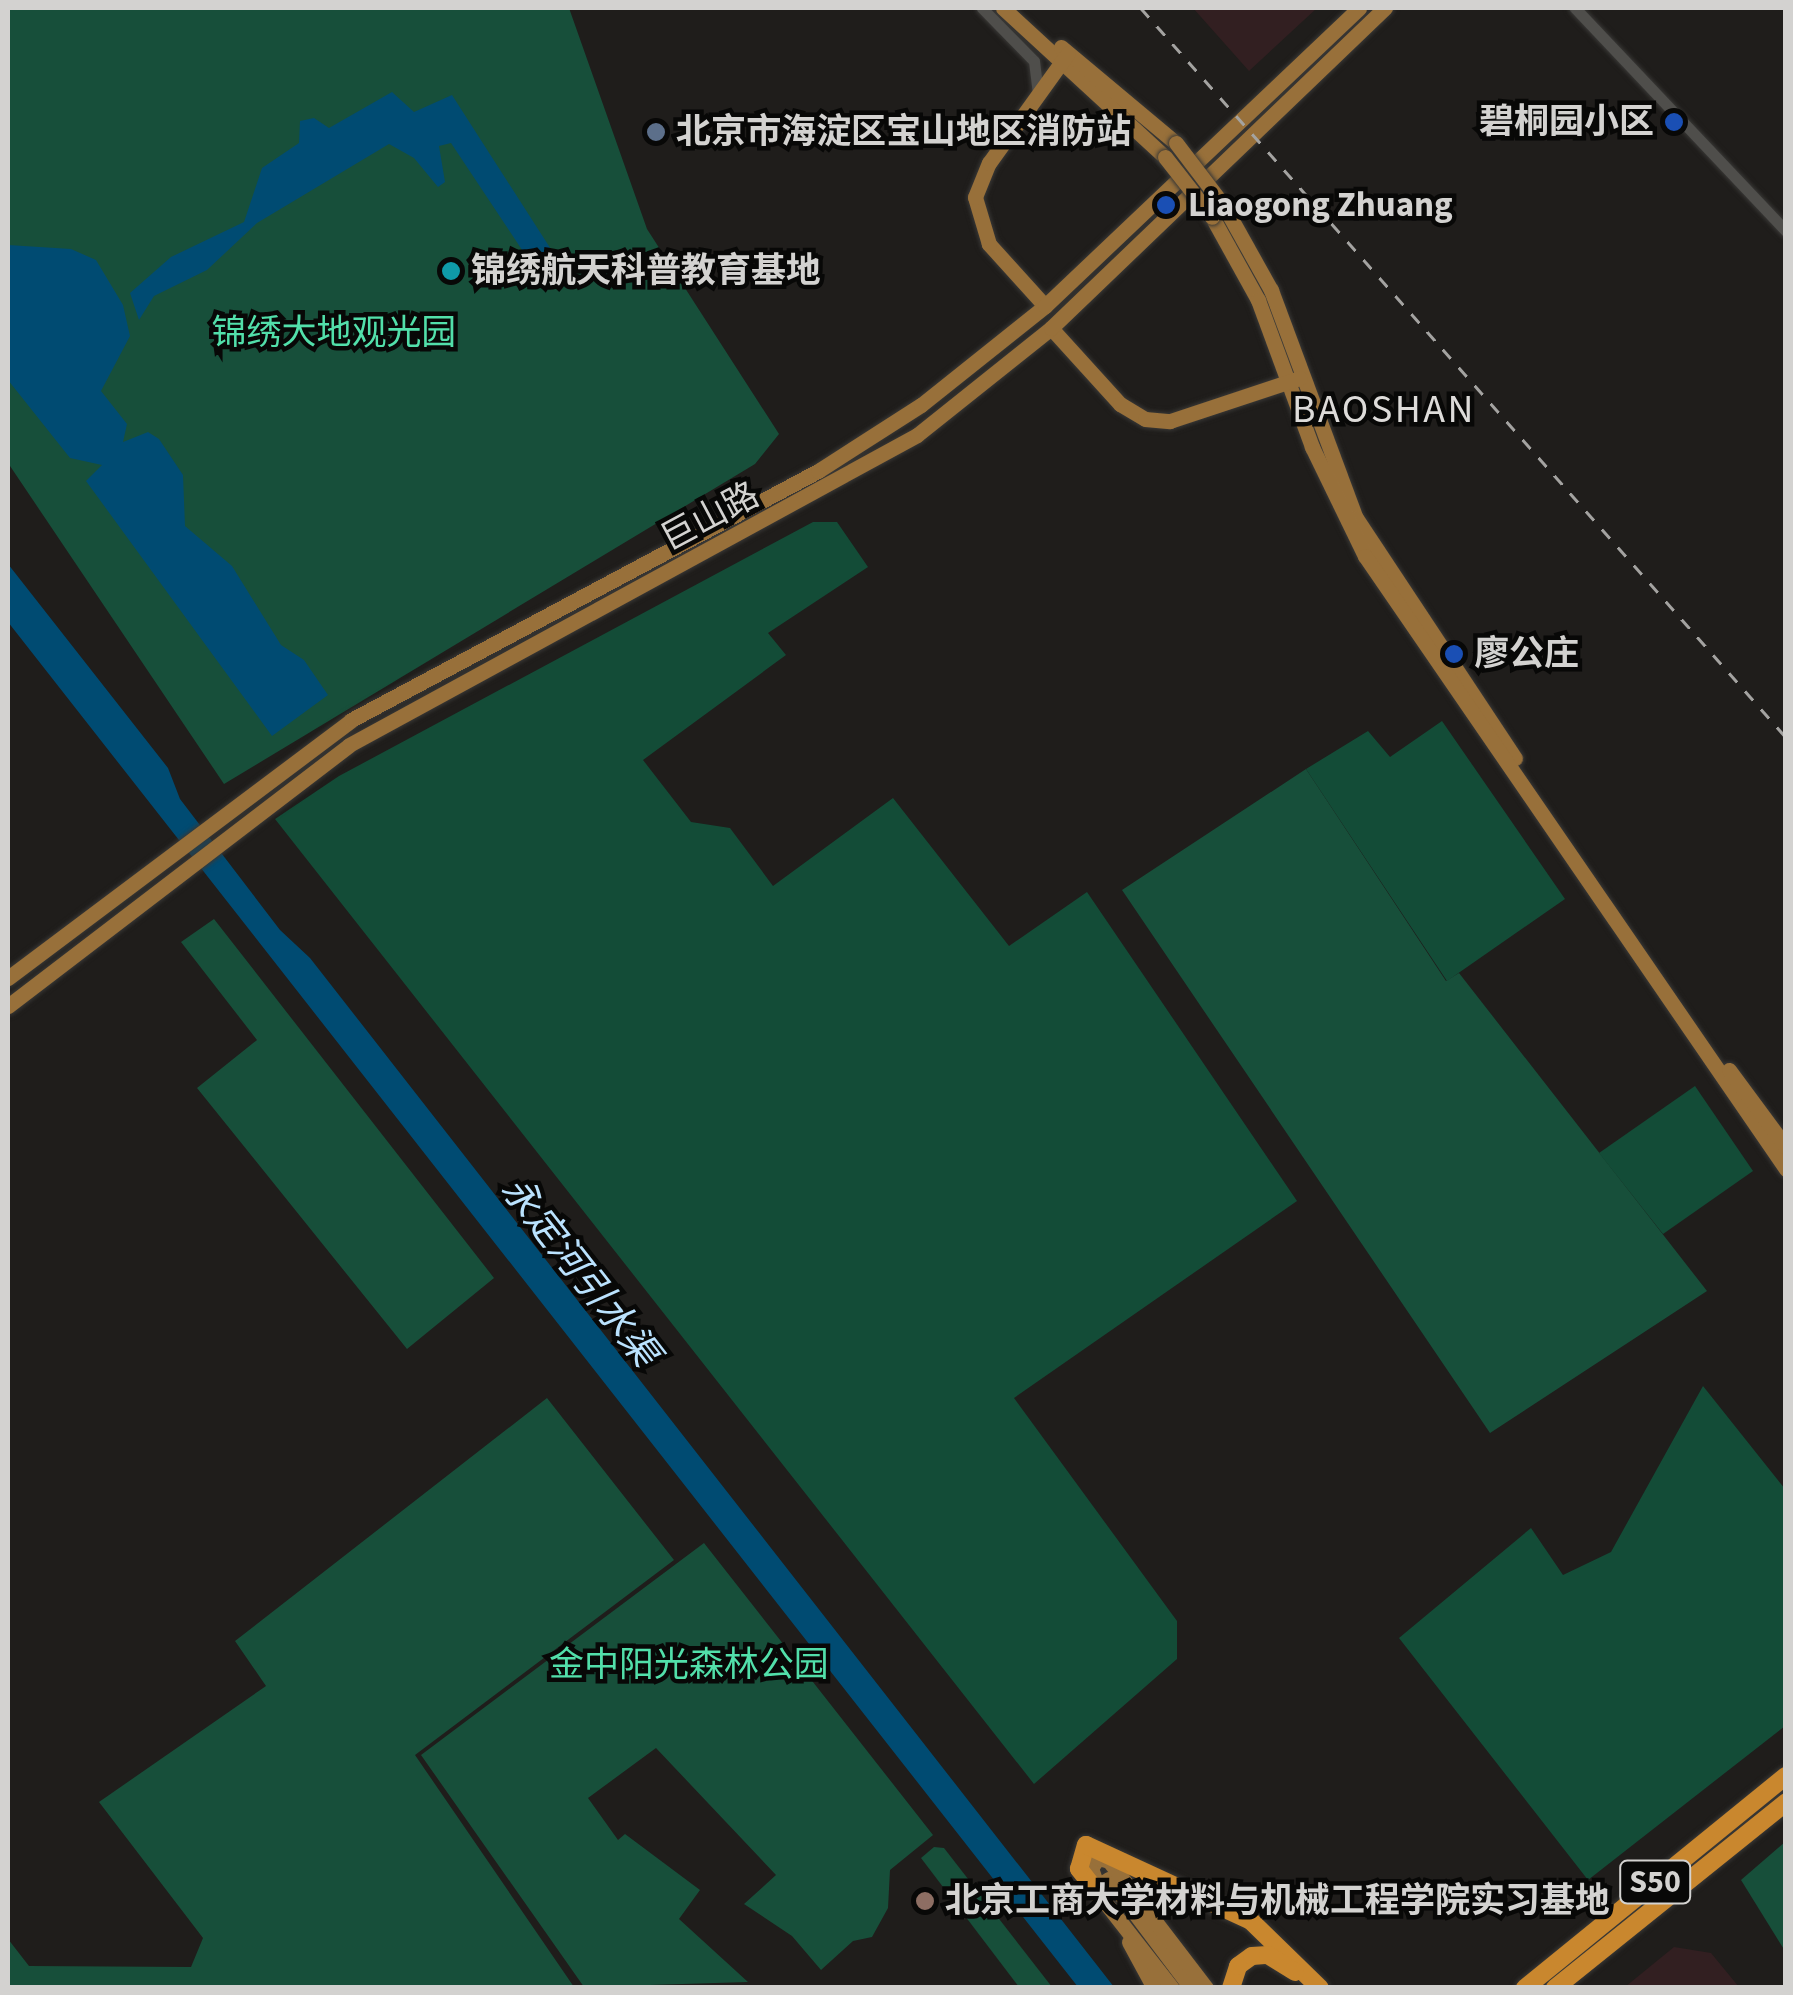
<!DOCTYPE html>
<html>
<head>
<meta charset="utf-8">
<style>
  body { margin:0 }
  #map { position:relative; width:1793px; height:1995px; overflow:hidden; background:#1f1d1b; font-family:"Source Sans 3","Noto Sans SC",sans-serif }
  div>[style] { position:absolute }
  .commercial>* { inset:0; background:#321f21 }
  .green>* { inset:0; background:#174f3a }
  .forest>* { inset:0; background:#134c37 }
  .water>* { inset:0; background:#004b72 }
  .roads { filter:drop-shadow(0 0 2px #393836) drop-shadow(0 0 2px #393836) }
  .minor>* { height:11px; margin:-5.5px; padding:0 5.5px; transform-origin:5.5px; border-radius:5.5px; background:#4f4e4b }
  .major>* { height:15px; margin:-7.5px; padding:0 7.5px; transform-origin:7.5px; border-radius:7.5px; background:#98703a }
  .highway>* { height:18px; margin:-9px; padding:0 9px; transform-origin:9px; border-radius:9px; background:#c9872e }
  .rail>* { height:2.5px; margin-top:-1.25px; transform-origin:0; background:repeating-linear-gradient(90deg,#a4a3a1 0 12px,transparent 0 24px) }
  .bridges { filter:drop-shadow(0 0 2px #393836) drop-shadow(0 0 2px #393836) }
  .major-bridge>* { height:15px; margin:-7.5px; padding:0 7.5px; transform-origin:7.5px; border-radius:7.5px; background:#98703a }
  .dots>* { width:28px; height:28px; translate:-50% -50%; box-sizing:border-box; border:5px solid #080807; border-radius:50% }
  span { translate:-50% -50%; white-space:nowrap; text-align:center; line-height:1.15; -webkit-text-stroke:9px #080807; paint-order:stroke }
  .shield-label span { padding:2px 8px; background:#080807; border:2px solid; border-radius:8px; -webkit-text-stroke-width:0 }
  .shield-label { font-size:32px; color:#d3d2d0; font-weight:700 }
  .poi-label { font-size:35px; color:#d3d2d0; font-weight:700 }
  .right { translate:-100% -50%; text-align:right }
  .left { translate:0 -50%; text-align:left }
  .park-label { font-size:35px; color:#52dfaa }
  .street-label { font-size:35px; color:#d3d2d0 }
  .water-label { font-size:38px; color:#bae2fe; font-style:italic }
  .quarter-label { font-size:40px; color:#dddbd9; letter-spacing:2.5px }
  .frame { position:absolute; inset:0; border:10px solid #d3d2d0; pointer-events:none }
</style>
</head>
<body>
<div id="map">
  <div class="commercial">
    <div style="clip-path:polygon(1193px 8px,1317px 8px,1249px 71px)"></div>
    <div style="clip-path:polygon(1674px 1947px,1711px 1953px,1739px 1987px,1625px 1987px)"></div>
  </div>
  <div class="green">
    <div style="clip-path:polygon(8px 8px,569px 8px,647px 229px,779px 434px,755px 464px,224px 784px,8px 463px)"></div>
    <div style="clip-path:polygon(1306px 769px,1446px 981px,1459px 973px,1707px 1291px,1490px 1433px,1122px 890px)"></div>
    <div style="clip-path:polygon(214px 919px,494px 1278px,407px 1349px,197px 1088px,257px 1040px,181px 942px)"></div>
    <div style="clip-path:polygon(547px 1398px,674px 1560px,415px 1755px,574px 1987px,8px 1987px,8px 1939px,29px 1966px,191px 1967px,203px 1938px,99px 1802px,266px 1686px,235px 1641px)"></div>
    <div style="clip-path:polygon(704px 1543px,933px 1835px,890px 1870px,888px 1908px,872px 1937px,853px 1941px,821px 1970px,792px 1936px,744px 1904px,776px 1875px,656px 1748px,588px 1798px,618px 1840px,625px 1834px,700px 1890px,679px 1919px,748px 1982px,584px 1987px,421px 1755px)"></div>
    <div style="clip-path:polygon(1785px 1842px,1785px 1951px,1741px 1880px)"></div>
    <div style="clip-path:polygon(934px 1847px,944px 1848px,1052px 1987px,1019px 1987px,921px 1858px)"></div>
  </div>
  <div class="forest">
    <div style="clip-path:polygon(813px 522px,837px 522px,868px 567px,768px 633px,786px 655px,643px 760px,691px 822px,730px 828px,773px 886px,893px 798px,1009px 946px,1087px 892px,1297px 1201px,1014px 1398px,1177px 1621px,1177px 1659px,1034px 1784px,275px 819px,339px 776px)"></div>
    <div style="clip-path:polygon(1442px 721px,1565px 899px,1447px 981px,1306px 769px,1368px 731px,1390px 757px)"></div>
    <div style="clip-path:polygon(1695px 1086px,1753px 1171px,1663px 1234px,1599px 1153px)"></div>
    <div style="clip-path:polygon(1703px 1386px,1785px 1489px,1785px 1726px,1588px 1880px,1399px 1638px,1531px 1528px,1563px 1575px,1611px 1552px)"></div>
  </div>
  <div class="water">
    <div style="clip-path:polygon(392px 92px,414px 112px,452px 95px,563px 268px,557px 278px,544px 283px,451px 143px,439px 146px,445px 182px,438px 187px,414px 158px,389px 144px,257px 223px,207px 270px,154px 296px,139px 320px,130px 293px,171px 257px,244px 222px,262px 168px,299px 143px,300px 121px,314px 118px,329px 128px)"></div>
    <div style="clip-path:polygon(8px 245px,71px 249px,96px 260px,123px 305px,130px 336px,101px 391px,127px 424px,123px 442px,148px 432px,159px 439px,183px 475px,185px 526px,232px 566px,281px 645px,304px 660px,328px 695px,272px 736px,86px 481px,102px 465px,70px 458px,8px 380px)"></div>
    <div style="clip-path:polygon(8px 564px,168px 768px,180px 799px,280px 930px,310px 958px,1114px 1987px,1078px 1987px,8px 622px)"></div>
  </div>
  <div class="roads">
    <div class="minor">
      <div style="left:982px;top:8px;width:74px;rotate:45.5deg"></div>
      <div style="left:1034px;top:61px;width:34px;rotate:83deg"></div>
      <div style="left:1575px;top:8px;width:307px;rotate:46.6deg"></div>
    </div>
    <div class="major">
      <div style="left:1003px;top:8px;width:220px;rotate:42.6deg"></div>
      <div style="left:1061px;top:47px;width:150px;rotate:39.9deg"></div>
      <div style="left:1224px;top:206px;width:96px;rotate:60.8deg"></div>
      <div style="left:1271px;top:290px;width:243px;rotate:69.6deg"></div>
      <div style="left:1356px;top:518px;width:288px;rotate:56.5deg"></div>
      <div style="left:1212px;top:217px;width:95px;rotate:61deg"></div>
      <div style="left:1258px;top:300px;width:157px;rotate:69.8deg"></div>
      <div style="left:1312px;top:447px;width:121px;rotate:64.1deg"></div>
      <div style="left:1365px;top:556px;width:744px;rotate:55.52deg"></div>
      <div style="left:1045px;top:306px;width:84px;rotate:-132.1deg"></div>
      <div style="left:989px;top:244px;width:49px;rotate:-106.6deg"></div>
      <div style="left:975px;top:197px;width:37px;rotate:-68deg"></div>
      <div style="left:989px;top:163px;width:135px;rotate:-54.3deg"></div>
      <div style="left:1051px;top:328px;width:103px;rotate:47.8deg"></div>
      <div style="left:1120px;top:404px;width:29px;rotate:31deg"></div>
      <div style="left:1145px;top:419px;width:25px;rotate:5deg"></div>
      <div style="left:1170px;top:421px;width:137px;rotate:-18.3deg"></div>
      <div style="left:8px;top:978px;width:429px;rotate:-36.9deg"></div>
      <div style="left:351px;top:720px;width:529px;rotate:-28.07deg"></div>
      <div style="left:818px;top:471px;width:122px;rotate:-32.7deg"></div>
      <div style="left:921px;top:405px;width:159px;rotate:-38.6deg"></div>
      <div style="left:1045px;top:306px;width:433px;rotate:-43.5deg"></div>
      <div style="left:8px;top:1006px;width:429px;rotate:-37.4deg"></div>
      <div style="left:349px;top:745px;width:647px;rotate:-28.62deg"></div>
      <div style="left:917px;top:435px;width:171px;rotate:-38.6deg"></div>
      <div style="left:1051px;top:328px;width:463px;rotate:-43.8deg"></div>
      <div style="left:1729px;top:1070px;width:96px;rotate:53.5deg"></div>
      <div style="left:1102px;top:1883px;width:8px;rotate:-30deg"></div>
      <div style="left:1109px;top:1879px;width:136px;rotate:53deg"></div>
      <div style="left:1129px;top:1942px;width:52px;rotate:61.5deg"></div>
      <div style="left:1172px;top:1988px;width:115px;rotate:-128deg"></div>
      <div style="left:1101px;top:1897px;width:31px;rotate:-109deg"></div>
      <div style="left:1091px;top:1868px;width:12px;rotate:-55deg"></div>
      <div style="left:1098px;top:1858px;width:11px;rotate:15deg"></div>
      <div style="left:1109px;top:1861px;width:160px;rotate:52.6deg"></div>
    </div>
    <div class="highway">
      <div style="left:1101px;top:1897px;width:36px;rotate:-128deg"></div>
      <div style="left:1079px;top:1869px;width:25px;rotate:-74deg"></div>
      <div style="left:1086px;top:1845px;width:182px;rotate:24.7deg"></div>
      <div style="left:1251px;top:1921px;width:96px;rotate:44.2deg"></div>
      <div style="left:1231px;top:1988px;width:23px;rotate:-72deg"></div>
      <div style="left:1238px;top:1966px;width:17px;rotate:-36deg"></div>
      <div style="left:1252px;top:1956px;width:16px;rotate:-4deg"></div>
      <div style="left:1268px;top:1955px;width:32px;rotate:32deg"></div>
      <div style="left:1525px;top:1988px;width:336px;rotate:-39.1deg"></div>
      <div style="left:1555px;top:1988px;width:297px;rotate:-38.8deg"></div>
    </div>
  </div>
  <div class="rail">
    <div style="left:1141px;top:8px;width:973px;rotate:48.5deg"></div>
  </div>
  <div class="bridges">
    <div class="major-bridge">
      <div style="left:1176px;top:143px;width:79px;rotate:52.7deg"></div>
      <div style="left:1165px;top:157px;width:76px;rotate:51.9deg"></div>
    </div>
  </div>
  <div class="dots">
    <div style="left:1674px;top:122px;background:#1a4fb4"></div>
    <div style="left:656px;top:132px;background:#5c6f8a"></div>
    <div style="left:1166px;top:205px;background:#1a4fb4"></div>
    <div style="left:451px;top:271px;background:#0f9aa8"></div>
    <div style="left:1454px;top:654px;background:#1a4fb4"></div>
    <div style="left:925px;top:1901px;background:#8d6e63"></div>
  </div>
  <div class="shield-label">
    <span style="left:1655px;top:1882px">S50</span>
  </div>
  <div class="poi-label">
    <span class="right" style="left:1654px;top:122px">碧桐园小区</span>
    <span class="left" style="left:676px;top:132px">北京市海淀区宝山地区消防站</span>
    <span class="left" style="left:1188px;top:205px">Liaogong Zhuang</span>
    <span class="left" style="left:471px;top:271px">锦绣航天科普教育基地</span>
    <span class="left" style="left:1474px;top:654px">廖公庄</span>
    <span class="left" style="left:945px;top:1901px">北京工商大学材料与机械工程学院实习基地</span>
  </div>
  <div class="park-label">
    <span style="left:334px;top:333px">锦绣大地观光园</span>
    <span style="left:689px;top:1665px">金中阳光森林公园</span>
  </div>
  <div class="street-label">
    <span style="left:710px;top:517px;rotate:-28deg">巨山路</span>
  </div>
  <div class="water-label">
    <span style="left:579px;top:1272px;rotate:52deg">永定河引水渠</span>
  </div>
  <div class="quarter-label">
    <span style="left:1384px;top:410px">BAOSHAN</span>
  </div>
  <div class="frame"></div>
</div>
</body>
</html>
